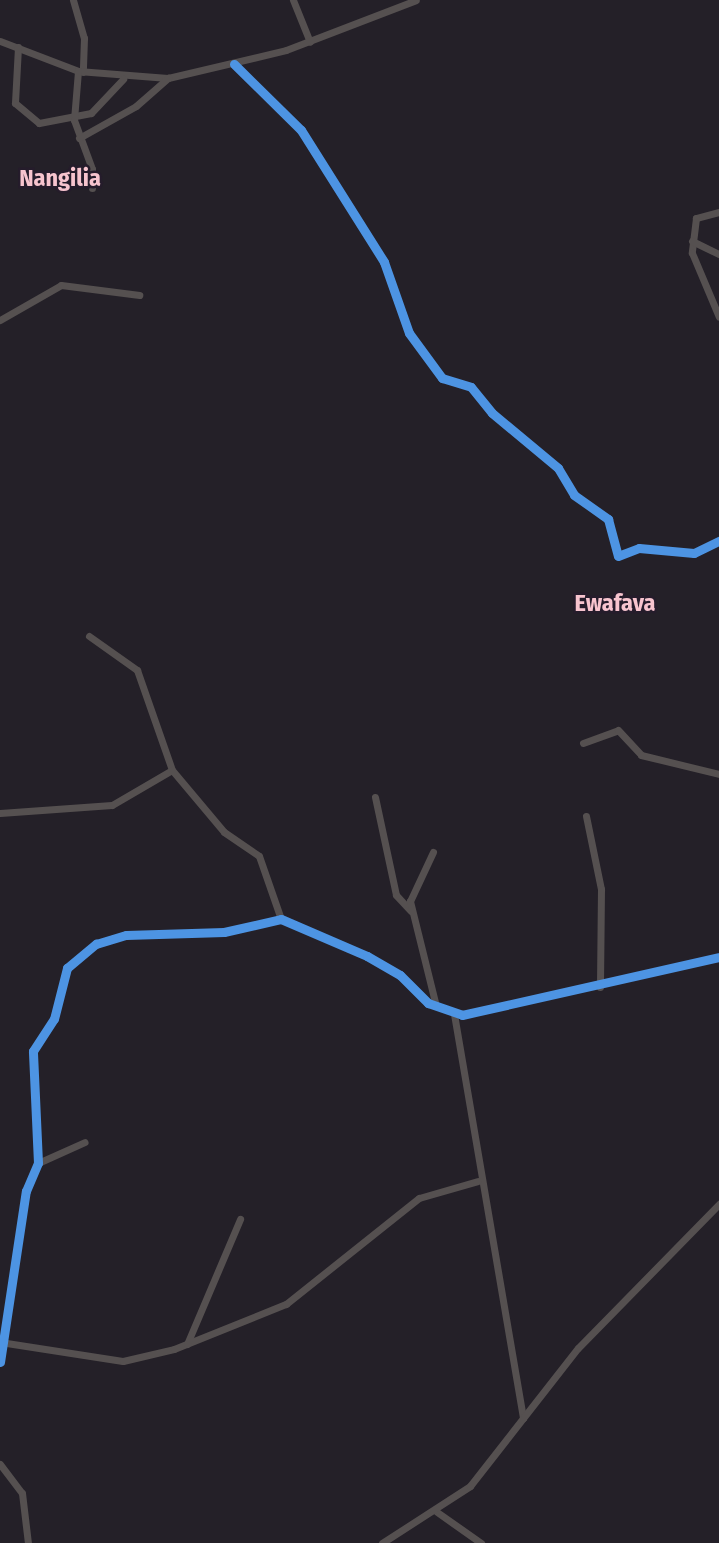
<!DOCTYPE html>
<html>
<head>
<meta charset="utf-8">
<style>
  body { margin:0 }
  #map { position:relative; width:719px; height:1543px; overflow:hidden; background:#242028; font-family:"Fira Sans Condensed",sans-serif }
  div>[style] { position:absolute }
  .minor>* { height:7px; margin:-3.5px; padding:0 3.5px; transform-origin:3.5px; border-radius:3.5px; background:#555050 }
  .cycleway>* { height:9px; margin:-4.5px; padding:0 4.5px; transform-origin:4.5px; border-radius:4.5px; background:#4d94e3 }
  span { translate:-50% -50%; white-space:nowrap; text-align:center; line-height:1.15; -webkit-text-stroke:5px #251c2b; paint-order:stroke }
  .quarter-label { font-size:24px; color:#f7c4ce; font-weight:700 }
</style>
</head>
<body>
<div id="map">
  <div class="minor">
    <div style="left:73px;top:0;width:40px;rotate:74deg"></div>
    <div style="left:84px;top:38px;width:34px;rotate:92deg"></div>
    <div style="left:293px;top:0;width:45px;rotate:68deg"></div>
    <div style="left:0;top:41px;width:84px;rotate:21deg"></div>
    <div style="left:78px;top:71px;width:90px;rotate:4.4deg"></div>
    <div style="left:168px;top:78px;width:121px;rotate:-13.3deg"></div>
    <div style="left:286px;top:50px;width:139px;rotate:-21deg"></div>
    <div style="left:18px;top:47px;width:56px;rotate:93.1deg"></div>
    <div style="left:15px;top:103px;width:31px;rotate:40deg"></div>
    <div style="left:39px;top:123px;width:53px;rotate:-10.9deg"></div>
    <div style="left:91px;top:113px;width:47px;rotate:-46.7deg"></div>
    <div style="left:234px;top:64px;width:94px;rotate:44.6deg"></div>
    <div style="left:301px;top:130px;width:156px;rotate:57.8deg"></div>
    <div style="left:384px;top:262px;width:75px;rotate:70.6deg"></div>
    <div style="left:409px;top:333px;width:56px;rotate:53.7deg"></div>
    <div style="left:442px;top:378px;width:30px;rotate:17deg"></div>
    <div style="left:471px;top:387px;width:33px;rotate:51deg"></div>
    <div style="left:492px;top:413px;width:86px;rotate:39.8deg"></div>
    <div style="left:558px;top:468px;width:31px;rotate:59deg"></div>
    <div style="left:574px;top:495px;width:42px;rotate:35.2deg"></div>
    <div style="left:608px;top:519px;width:38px;rotate:75deg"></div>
    <div style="left:618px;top:556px;width:22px;rotate:-21deg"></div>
    <div style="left:639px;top:548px;width:55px;rotate:5.2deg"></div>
    <div style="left:694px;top:553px;width:28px;rotate:-26deg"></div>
    <div style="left:78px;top:71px;width:49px;rotate:94.7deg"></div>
    <div style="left:74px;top:120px;width:52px;rotate:69.8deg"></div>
    <div style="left:92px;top:169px;width:19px;rotate:90deg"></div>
    <div style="left:79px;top:138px;width:65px;rotate:-29.3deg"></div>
    <div style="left:136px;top:106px;width:43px;rotate:-41.2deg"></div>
    <div style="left:719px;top:212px;width:24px;rotate:165deg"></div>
    <div style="left:696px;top:218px;width:35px;rotate:97deg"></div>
    <div style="left:692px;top:253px;width:69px;rotate:67.1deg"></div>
    <div style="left:692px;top:241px;width:30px;rotate:26deg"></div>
    <div style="left:0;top:320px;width:70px;rotate:-29.8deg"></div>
    <div style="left:61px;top:285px;width:79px;rotate:7.3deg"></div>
    <div style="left:89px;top:636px;width:59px;rotate:35.3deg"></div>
    <div style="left:137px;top:670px;width:106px;rotate:70.7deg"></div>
    <div style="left:583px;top:743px;width:37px;rotate:-20deg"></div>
    <div style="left:618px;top:730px;width:34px;rotate:47deg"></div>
    <div style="left:641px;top:755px;width:80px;rotate:13.7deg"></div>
    <div style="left:375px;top:797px;width:100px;rotate:77.9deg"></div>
    <div style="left:396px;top:895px;width:22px;rotate:47deg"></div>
    <div style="left:0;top:813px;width:112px;rotate:-4.1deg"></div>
    <div style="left:112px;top:805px;width:69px;rotate:-30.3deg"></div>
    <div style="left:172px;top:770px;width:81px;rotate:50deg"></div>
    <div style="left:224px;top:832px;width:42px;rotate:34.4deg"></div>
    <div style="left:259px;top:856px;width:67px;rotate:70.8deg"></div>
    <div style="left:586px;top:816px;width:75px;rotate:78.4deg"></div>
    <div style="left:601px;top:889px;width:98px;rotate:90.6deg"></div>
    <div style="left:433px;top:852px;width:54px;rotate:115.1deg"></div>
    <div style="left:410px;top:901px;width:108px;rotate:76.1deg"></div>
    <div style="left:454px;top:1014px;width:410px;rotate:80.3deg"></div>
    <div style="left:38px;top:1163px;width:51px;rotate:-24.1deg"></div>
    <div style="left:0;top:1342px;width:124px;rotate:8.8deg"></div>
    <div style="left:123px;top:1361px;width:52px;rotate:-13.2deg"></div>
    <div style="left:174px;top:1349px;width:121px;rotate:-21.9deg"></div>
    <div style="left:286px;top:1304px;width:170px;rotate:-38.6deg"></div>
    <div style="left:419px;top:1198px;width:61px;rotate:-16.1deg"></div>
    <div style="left:187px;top:1344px;width:136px;rotate:-67deg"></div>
    <div style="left:0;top:1362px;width:173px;rotate:-81.4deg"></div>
    <div style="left:26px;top:1191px;width:30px;rotate:-67deg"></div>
    <div style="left:38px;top:1163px;width:112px;rotate:-92.6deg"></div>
    <div style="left:33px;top:1051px;width:38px;rotate:-57deg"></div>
    <div style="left:54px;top:1019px;width:53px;rotate:-75.7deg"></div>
    <div style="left:67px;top:968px;width:38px;rotate:-40deg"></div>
    <div style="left:96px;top:944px;width:31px;rotate:-17deg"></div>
    <div style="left:126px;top:935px;width:98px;rotate:-1.8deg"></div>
    <div style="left:224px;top:932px;width:58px;rotate:-12.8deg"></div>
    <div style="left:281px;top:919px;width:94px;rotate:23.3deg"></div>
    <div style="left:367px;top:956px;width:38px;rotate:30deg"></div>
    <div style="left:400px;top:975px;width:40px;rotate:45deg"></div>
    <div style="left:428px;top:1003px;width:36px;rotate:19deg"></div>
    <div style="left:462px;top:1015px;width:263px;rotate:-12.7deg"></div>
    <div style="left:0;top:1464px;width:36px;rotate:53deg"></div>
    <div style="left:22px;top:1493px;width:50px;rotate:83.2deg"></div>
    <div style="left:437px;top:1512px;width:54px;rotate:35.2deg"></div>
    <div style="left:382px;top:1543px;width:105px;rotate:-32.9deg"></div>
    <div style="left:470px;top:1486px;width:175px;rotate:-52deg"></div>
    <div style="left:578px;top:1348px;width:202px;rotate:-45.6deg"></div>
  </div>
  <div class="cycleway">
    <div style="left:234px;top:64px;width:94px;rotate:44.6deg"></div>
    <div style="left:301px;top:130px;width:156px;rotate:57.8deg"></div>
    <div style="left:384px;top:262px;width:75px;rotate:70.6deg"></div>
    <div style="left:409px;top:333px;width:56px;rotate:53.7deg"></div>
    <div style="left:442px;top:378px;width:30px;rotate:17deg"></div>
    <div style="left:471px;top:387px;width:33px;rotate:51deg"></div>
    <div style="left:492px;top:413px;width:86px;rotate:39.8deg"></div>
    <div style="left:558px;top:468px;width:31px;rotate:59deg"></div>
    <div style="left:574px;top:495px;width:42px;rotate:35.2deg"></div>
    <div style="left:608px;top:519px;width:38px;rotate:75deg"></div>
    <div style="left:618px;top:556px;width:22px;rotate:-21deg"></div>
    <div style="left:639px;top:548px;width:55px;rotate:5.2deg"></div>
    <div style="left:694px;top:553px;width:28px;rotate:-26deg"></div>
    <div style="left:0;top:1362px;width:173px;rotate:-81.4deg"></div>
    <div style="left:26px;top:1191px;width:30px;rotate:-67deg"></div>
    <div style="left:38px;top:1163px;width:112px;rotate:-92.6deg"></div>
    <div style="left:33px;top:1051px;width:38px;rotate:-57deg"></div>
    <div style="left:54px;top:1019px;width:53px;rotate:-75.7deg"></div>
    <div style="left:67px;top:968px;width:38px;rotate:-40deg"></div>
    <div style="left:96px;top:944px;width:31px;rotate:-17deg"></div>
    <div style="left:126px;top:935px;width:98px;rotate:-1.8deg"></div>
    <div style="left:224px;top:932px;width:58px;rotate:-12.8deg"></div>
    <div style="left:281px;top:919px;width:94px;rotate:23.3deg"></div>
    <div style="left:367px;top:956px;width:38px;rotate:30deg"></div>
    <div style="left:400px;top:975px;width:40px;rotate:45deg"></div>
    <div style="left:428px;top:1003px;width:36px;rotate:19deg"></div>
    <div style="left:462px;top:1015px;width:263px;rotate:-12.7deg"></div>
  </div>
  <div class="quarter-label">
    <span style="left:60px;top:179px">Nangilia</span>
    <span style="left:615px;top:604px">Ewafava</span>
  </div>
</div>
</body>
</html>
